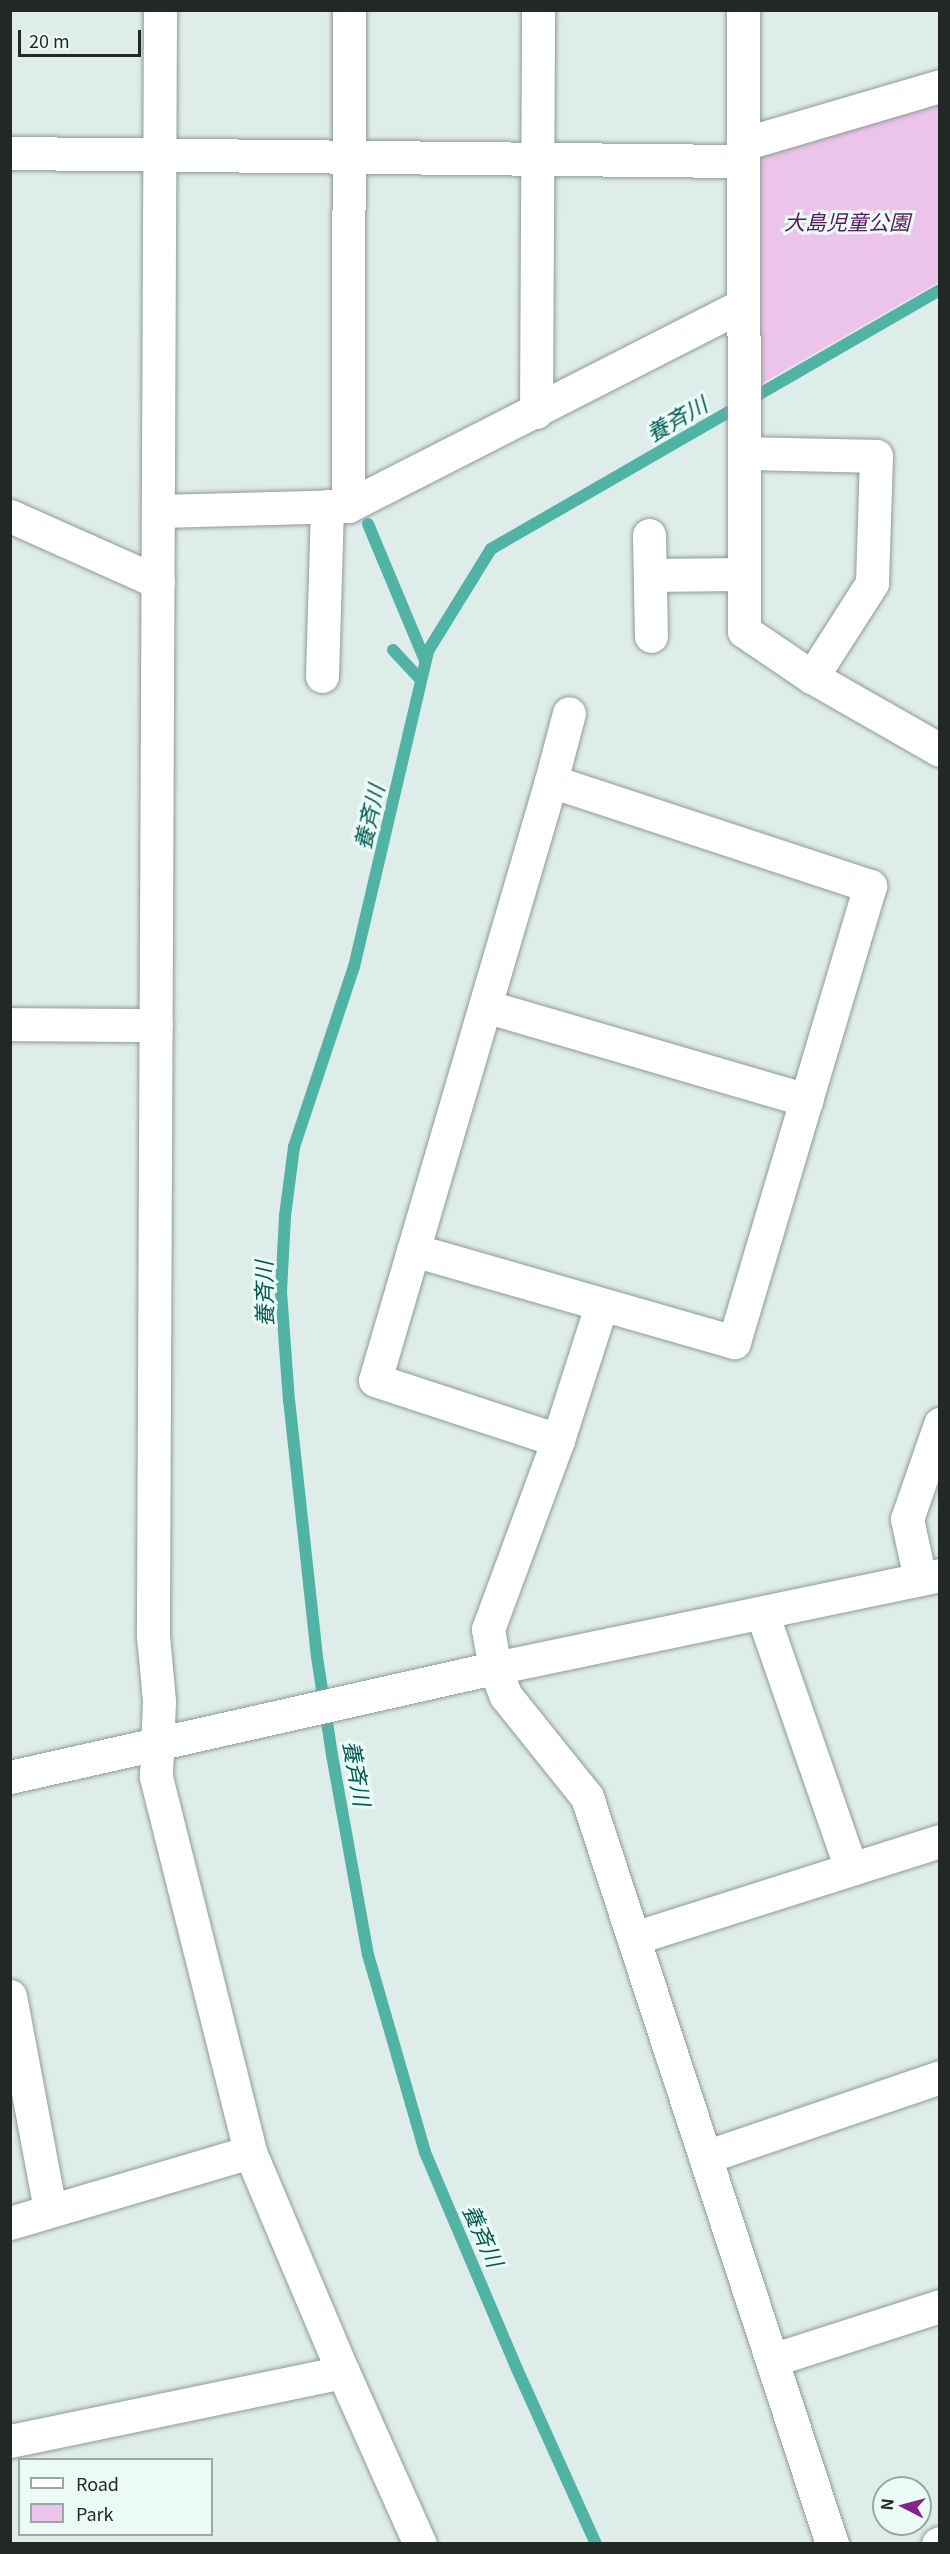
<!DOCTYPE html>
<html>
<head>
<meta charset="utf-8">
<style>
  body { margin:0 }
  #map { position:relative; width:950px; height:2554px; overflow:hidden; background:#dfedea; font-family:Georgia,"Noto Sans JP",serif }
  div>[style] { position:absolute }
  .green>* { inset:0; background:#ecc3eb }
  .stream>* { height:12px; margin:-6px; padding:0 6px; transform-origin:6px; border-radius:6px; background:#50b3a3 }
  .roads { filter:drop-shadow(0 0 2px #8e9b99) drop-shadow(0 0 2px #8e9b99) }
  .minor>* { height:33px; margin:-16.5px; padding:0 16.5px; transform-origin:16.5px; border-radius:16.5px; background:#fff }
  span { translate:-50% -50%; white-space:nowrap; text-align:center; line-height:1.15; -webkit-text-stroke:6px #ecfaf7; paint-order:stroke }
  .park-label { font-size:21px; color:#58195a; font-style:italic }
  .water-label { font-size:22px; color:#025b51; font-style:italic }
  .frame { position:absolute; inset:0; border:12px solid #232827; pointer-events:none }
  .legend { position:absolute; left:18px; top:2458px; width:195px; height:78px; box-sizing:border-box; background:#ecfaf7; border:2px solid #9ca6a4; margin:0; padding:8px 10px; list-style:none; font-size:18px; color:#232827 }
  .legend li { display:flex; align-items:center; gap:12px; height:30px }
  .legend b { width:30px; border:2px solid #9ca6a4 }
  .north { position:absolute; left:872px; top:2476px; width:60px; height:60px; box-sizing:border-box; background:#ecfaf7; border:2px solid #9ca6a4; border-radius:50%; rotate:276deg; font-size:16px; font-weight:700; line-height:24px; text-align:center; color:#232827 }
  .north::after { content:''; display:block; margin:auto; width:21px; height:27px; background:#86228a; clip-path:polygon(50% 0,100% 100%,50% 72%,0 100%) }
  .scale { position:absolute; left:18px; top:30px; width:123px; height:27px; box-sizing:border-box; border:3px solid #232827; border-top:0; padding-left:8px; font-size:18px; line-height:21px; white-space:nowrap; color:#232827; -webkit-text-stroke:4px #ecfaf7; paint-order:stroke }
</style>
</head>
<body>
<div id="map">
  <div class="green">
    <div style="clip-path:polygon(939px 102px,939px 282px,756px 387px,753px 160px,768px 145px)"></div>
  </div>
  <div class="stream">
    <div style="left:368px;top:524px;width:147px;rotate:67.3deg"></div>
    <div style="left:393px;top:650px;width:41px;rotate:47deg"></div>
    <div style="left:596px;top:2544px;width:192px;rotate:-114.3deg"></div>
    <div style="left:517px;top:2369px;width:236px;rotate:-113deg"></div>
    <div style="left:425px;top:2152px;width:205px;rotate:-106.1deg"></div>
    <div style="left:368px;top:1955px;width:203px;rotate:-100.2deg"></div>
    <div style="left:332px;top:1755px;width:99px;rotate:-98.7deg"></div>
    <div style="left:317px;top:1657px;width:258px;rotate:-96.2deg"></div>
    <div style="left:289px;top:1401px;width:110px;rotate:-94.2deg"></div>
    <div style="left:281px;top:1291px;width:75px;rotate:-86.9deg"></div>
    <div style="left:285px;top:1216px;width:70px;rotate:-82.6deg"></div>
    <div style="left:294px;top:1147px;width:190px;rotate:-71.6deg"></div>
    <div style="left:354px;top:967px;width:325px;rotate:-76.8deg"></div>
    <div style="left:428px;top:651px;width:120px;rotate:-58.3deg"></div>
    <div style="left:491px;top:549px;width:518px;rotate:-29.98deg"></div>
  </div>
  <div class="roads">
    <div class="minor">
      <div style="left:160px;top:10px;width:1626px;rotate:90.25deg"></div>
      <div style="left:153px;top:1636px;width:65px;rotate:84.7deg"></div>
      <div style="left:159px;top:1701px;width:76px;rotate:92.3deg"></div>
      <div style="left:156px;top:1777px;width:387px;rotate:75.9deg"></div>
      <div style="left:250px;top:2152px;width:239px;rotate:67.1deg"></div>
      <div style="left:343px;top:2372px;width:188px;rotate:65.9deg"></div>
      <div style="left:743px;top:10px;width:621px;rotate:89.91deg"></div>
      <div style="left:744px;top:631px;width:82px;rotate:34.1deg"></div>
      <div style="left:812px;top:677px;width:147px;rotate:29.7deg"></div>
      <div style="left:743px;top:144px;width:205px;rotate:-16.4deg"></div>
      <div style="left:10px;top:153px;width:733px;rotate:0.63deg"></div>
      <div style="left:536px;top:412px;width:402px;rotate:-89.7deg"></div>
      <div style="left:744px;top:453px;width:132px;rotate:1.3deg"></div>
      <div style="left:876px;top:456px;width:127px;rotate:91.8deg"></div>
      <div style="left:872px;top:583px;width:112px;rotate:122.6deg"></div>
      <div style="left:348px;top:506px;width:496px;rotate:-89.9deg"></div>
      <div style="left:158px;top:511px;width:190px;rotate:-1.5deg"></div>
      <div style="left:348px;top:506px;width:443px;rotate:-27deg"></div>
      <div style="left:10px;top:516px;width:162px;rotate:24deg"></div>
      <div style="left:649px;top:535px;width:101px;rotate:88.9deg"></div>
      <div style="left:650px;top:575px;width:93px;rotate:-0.6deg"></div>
      <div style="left:322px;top:676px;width:170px;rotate:-88.3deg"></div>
      <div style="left:551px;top:781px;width:70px;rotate:-75.2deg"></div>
      <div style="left:485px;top:1006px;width:335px;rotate:16.3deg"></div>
      <div style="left:10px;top:1024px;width:146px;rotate:0.4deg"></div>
      <div style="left:413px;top:1250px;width:334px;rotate:16deg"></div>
      <div style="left:734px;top:1342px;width:476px;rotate:-73.4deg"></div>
      <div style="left:870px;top:886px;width:336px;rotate:-161.8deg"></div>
      <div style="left:551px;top:781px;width:624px;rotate:106.37deg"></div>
      <div style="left:375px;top:1380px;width:193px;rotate:18.2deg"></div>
      <div style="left:601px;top:1306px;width:141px;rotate:107.8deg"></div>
      <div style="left:558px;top:1440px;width:202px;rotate:110.3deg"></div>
      <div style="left:488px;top:1629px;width:40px;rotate:80deg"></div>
      <div style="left:495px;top:1668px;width:30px;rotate:69deg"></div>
      <div style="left:506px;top:1696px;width:129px;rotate:51.3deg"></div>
      <div style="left:587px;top:1797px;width:786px;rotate:71.84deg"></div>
      <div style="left:920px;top:1579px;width:61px;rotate:-102.2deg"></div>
      <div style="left:907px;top:1519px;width:101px;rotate:-70.8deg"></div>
      <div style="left:762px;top:1613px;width:271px;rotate:70.8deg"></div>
      <div style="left:10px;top:1777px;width:497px;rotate:-12.7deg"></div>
      <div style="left:495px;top:1668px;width:455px;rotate:-11.8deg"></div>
      <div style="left:634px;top:1938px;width:321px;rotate:-17.6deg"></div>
      <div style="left:10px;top:1996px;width:218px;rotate:79.4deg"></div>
      <div style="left:705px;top:2157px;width:248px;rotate:-18.8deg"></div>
      <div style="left:10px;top:2223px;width:250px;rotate:-16.5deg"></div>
      <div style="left:772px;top:2360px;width:176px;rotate:-17.8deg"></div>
      <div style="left:10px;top:2441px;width:340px;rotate:-11.7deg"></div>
      <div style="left:938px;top:2544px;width:2px;rotate:-27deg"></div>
    </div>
  </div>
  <div class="park-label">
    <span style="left:847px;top:221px">大島児童公園</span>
  </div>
  <div class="water-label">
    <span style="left:676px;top:418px;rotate:-30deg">養斉川</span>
    <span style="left:368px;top:817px;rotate:-77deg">養斉川</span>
    <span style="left:263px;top:1294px;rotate:-91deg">養斉川</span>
    <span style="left:358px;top:1773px;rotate:80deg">養斉川</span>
    <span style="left:484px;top:2235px;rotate:66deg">養斉川</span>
  </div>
  <div class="frame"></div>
  <ul class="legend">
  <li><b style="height:8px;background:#fff"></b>Road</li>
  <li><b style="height:16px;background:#ecc3eb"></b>Park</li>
  </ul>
  <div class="north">N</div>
  <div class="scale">20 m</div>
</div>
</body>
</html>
